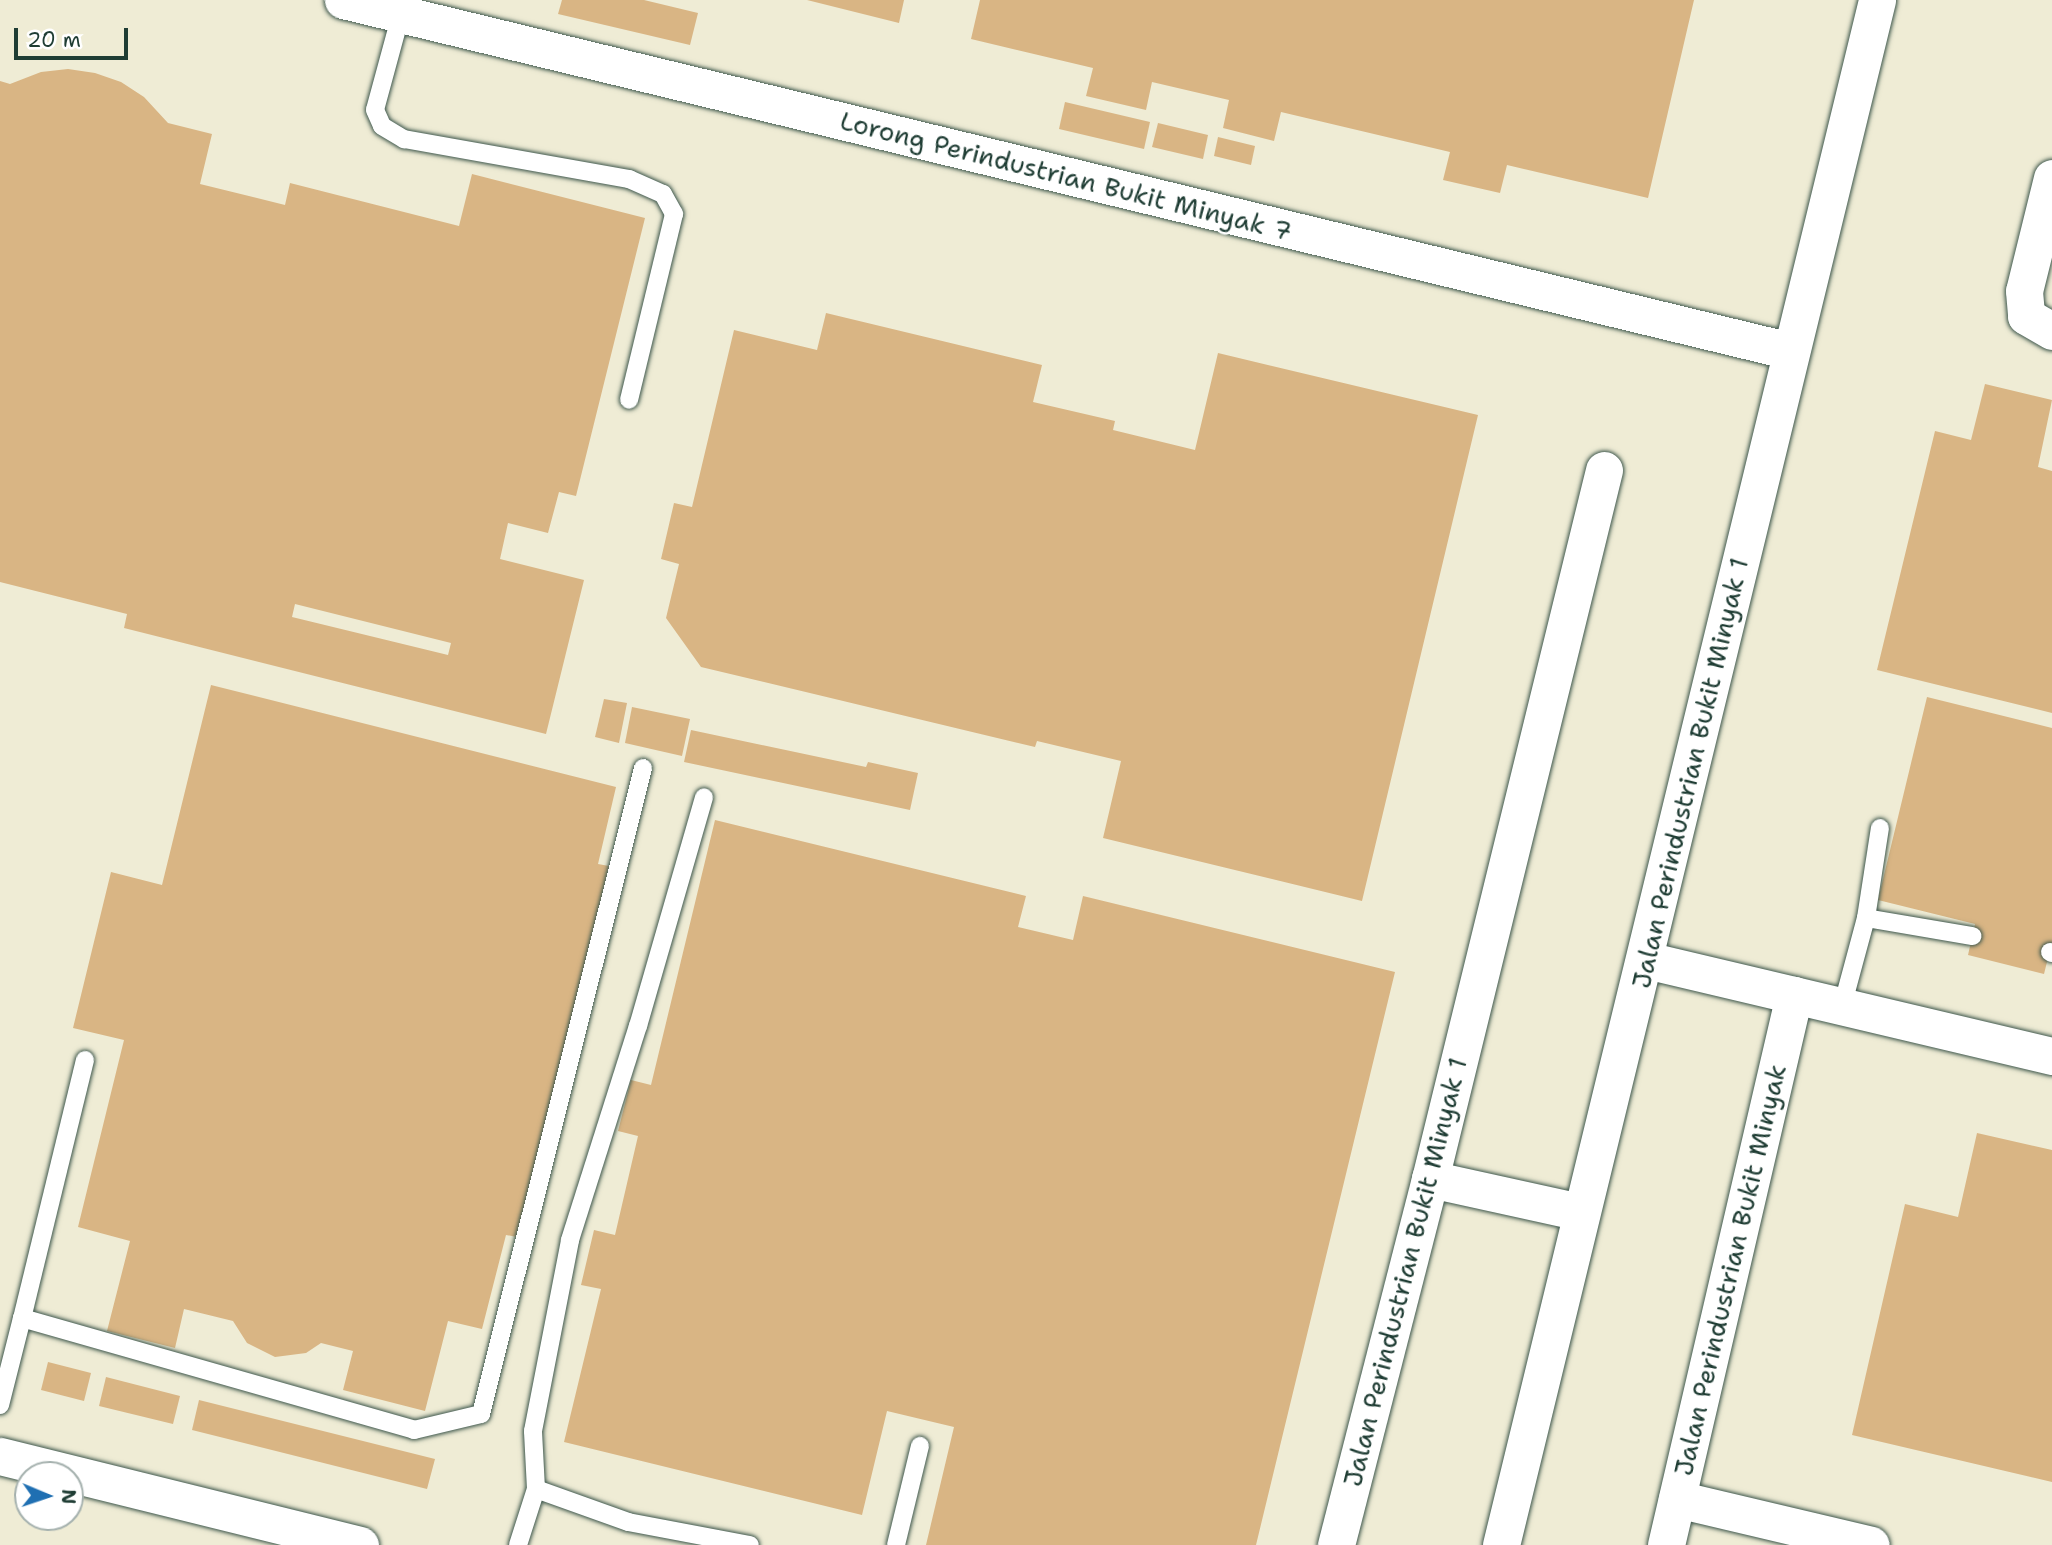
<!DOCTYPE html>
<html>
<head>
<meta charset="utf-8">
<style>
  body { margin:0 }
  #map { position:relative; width:2052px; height:1545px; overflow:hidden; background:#efecd5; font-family:"Shantell Sans",sans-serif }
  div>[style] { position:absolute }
  .building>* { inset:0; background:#d9b584 }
  .roads { filter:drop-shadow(0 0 2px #3e574c) drop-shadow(0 0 2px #3e574c) }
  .lane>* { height:18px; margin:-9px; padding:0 9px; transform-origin:9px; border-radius:9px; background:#fff }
  .street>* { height:37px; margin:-18.5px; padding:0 18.5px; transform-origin:18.5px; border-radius:18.5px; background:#fff }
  span { translate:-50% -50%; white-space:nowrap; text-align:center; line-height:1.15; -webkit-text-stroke:5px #fff; paint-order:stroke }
  .street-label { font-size:26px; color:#1f3d34 }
  .north { position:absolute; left:14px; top:1461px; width:70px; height:70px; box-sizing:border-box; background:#fff; border:2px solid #a5b1ae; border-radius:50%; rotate:92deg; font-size:19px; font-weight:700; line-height:28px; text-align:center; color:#1f3d34 }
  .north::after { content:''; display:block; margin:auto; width:24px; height:32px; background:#1f6fb2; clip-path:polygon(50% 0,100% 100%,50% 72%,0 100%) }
  .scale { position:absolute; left:14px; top:28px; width:114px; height:32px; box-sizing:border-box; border:4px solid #1f3d34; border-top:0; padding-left:9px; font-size:21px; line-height:24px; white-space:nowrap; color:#1f3d34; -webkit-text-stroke:5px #fff; paint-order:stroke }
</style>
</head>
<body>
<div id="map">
  <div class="building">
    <div style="clip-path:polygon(562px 0,644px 0,698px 13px,690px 45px,558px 14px)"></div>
    <div style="clip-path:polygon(807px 0,904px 0,899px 23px)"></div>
    <div style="clip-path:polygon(980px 0,1694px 0,1648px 198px,1507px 165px,1500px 193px,1443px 180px,1450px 152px,1281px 112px,1274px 141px,1223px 128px,1229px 100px,1152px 82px,1146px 110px,1086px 96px,1093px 68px,971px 39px)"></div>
    <div style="clip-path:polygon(evenodd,68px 69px,95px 73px,121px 82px,144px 97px,168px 123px,212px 134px,200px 184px,285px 205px,290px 183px,459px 226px,472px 174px,645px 218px,576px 496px,559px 492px,548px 533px,508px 523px,500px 559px,584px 580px,546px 734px,124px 628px,127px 614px,0 582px,0 81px,10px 84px,41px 72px,68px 69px,295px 604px,451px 643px,448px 655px,292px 617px,295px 604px)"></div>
    <div style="clip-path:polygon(1065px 102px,1150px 122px,1144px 149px,1059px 129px)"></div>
    <div style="clip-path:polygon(1158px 123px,1208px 135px,1203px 159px,1152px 147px)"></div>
    <div style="clip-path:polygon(1218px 137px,1255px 146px,1251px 165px,1214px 156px)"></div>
    <div style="clip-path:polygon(826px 313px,1042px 365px,1033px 402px,1115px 421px,1113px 430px,1195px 450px,1218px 353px,1478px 415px,1362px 901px,1103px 838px,1121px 761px,1037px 741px,1035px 747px,701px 667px,666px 618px,679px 564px,661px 559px,674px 503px,692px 507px,734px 330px,817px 350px)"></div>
    <div style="clip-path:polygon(1985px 384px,2052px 400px,2038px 467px,2052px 471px,2052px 713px,1877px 670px,1935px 431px,1971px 440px)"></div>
    <div style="clip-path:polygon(211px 685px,616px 787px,598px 864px,609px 866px,517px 1237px,506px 1235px,482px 1329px,448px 1321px,425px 1411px,343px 1390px,353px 1351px,321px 1343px,306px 1353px,275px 1357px,247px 1343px,233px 1321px,184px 1309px,175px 1348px,107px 1331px,130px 1241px,78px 1227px,124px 1040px,73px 1028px,111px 872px,162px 885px)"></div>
    <div style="clip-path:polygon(1927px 697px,2052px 728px,2052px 942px,2044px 974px,1968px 955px,1975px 924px,1878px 900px)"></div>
    <div style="clip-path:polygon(604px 699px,627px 703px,619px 743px,595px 737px)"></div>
    <div style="clip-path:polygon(632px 707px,690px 719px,682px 756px,625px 743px)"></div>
    <div style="clip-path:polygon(691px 730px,866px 767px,868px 762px,918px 773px,910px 810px,684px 762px)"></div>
    <div style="clip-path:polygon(715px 820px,1026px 896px,1018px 927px,1073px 940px,1083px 896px,1395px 972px,1256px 1545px,926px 1545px,954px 1427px,887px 1411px,862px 1515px,564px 1442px,601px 1289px,581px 1285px,594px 1230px,615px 1235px,638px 1136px,618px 1131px,631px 1080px,651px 1085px)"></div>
    <div style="clip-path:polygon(1977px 1133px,2052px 1150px,2052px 1482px,1852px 1435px,1905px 1204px,1958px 1217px)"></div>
    <div style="clip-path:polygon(48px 1362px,91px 1373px,84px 1401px,41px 1390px)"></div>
    <div style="clip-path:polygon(106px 1377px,180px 1396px,173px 1424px,99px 1406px)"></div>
    <div style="clip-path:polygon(199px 1400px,435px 1459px,427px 1489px,192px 1430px)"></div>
  </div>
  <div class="roads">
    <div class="lane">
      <div style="left:401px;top:14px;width:99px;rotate:105.2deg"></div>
      <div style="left:375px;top:110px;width:17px;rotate:66deg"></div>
      <div style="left:382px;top:126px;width:26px;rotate:31deg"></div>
      <div style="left:404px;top:139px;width:229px;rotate:10.1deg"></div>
      <div style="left:629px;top:179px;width:37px;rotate:24deg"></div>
      <div style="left:663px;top:194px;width:23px;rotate:61deg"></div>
      <div style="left:674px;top:214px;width:191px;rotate:103.6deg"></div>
      <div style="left:1866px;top:918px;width:108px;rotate:9.6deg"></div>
      <div style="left:2050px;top:952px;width:2px;rotate:27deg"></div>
      <div style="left:1842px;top:1007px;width:92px;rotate:-74.9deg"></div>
      <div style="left:1866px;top:918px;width:91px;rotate:-81.2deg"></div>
      <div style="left:85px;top:1060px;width:266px;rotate:103.7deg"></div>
      <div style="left:22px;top:1318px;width:408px;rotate:15.9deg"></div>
      <div style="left:414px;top:1430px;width:69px;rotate:-13.4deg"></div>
      <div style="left:481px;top:1414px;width:666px;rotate:-75.92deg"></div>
      <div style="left:0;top:1405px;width:90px;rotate:-75.8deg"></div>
      <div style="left:536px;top:1489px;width:98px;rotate:19.7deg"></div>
      <div style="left:628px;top:1522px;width:124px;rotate:10.7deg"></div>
      <div style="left:518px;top:1545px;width:59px;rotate:-72.2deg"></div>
      <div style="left:536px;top:1489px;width:58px;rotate:-93deg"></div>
      <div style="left:533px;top:1431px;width:195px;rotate:-79deg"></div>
      <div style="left:570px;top:1240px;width:225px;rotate:-72.4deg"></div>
      <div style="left:638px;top:1026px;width:238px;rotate:-73.9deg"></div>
      <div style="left:896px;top:1545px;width:102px;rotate:-76.4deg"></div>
    </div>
    <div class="street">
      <div style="left:343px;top:0;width:1489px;rotate:13.63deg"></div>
      <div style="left:2052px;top:178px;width:116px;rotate:103.9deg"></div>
      <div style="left:2024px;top:291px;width:25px;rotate:85deg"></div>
      <div style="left:2026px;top:316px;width:30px;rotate:30deg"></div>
      <div style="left:1646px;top:960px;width:417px;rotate:13.3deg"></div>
      <div style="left:1430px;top:1179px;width:154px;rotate:12.4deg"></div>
      <div style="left:0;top:1456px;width:371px;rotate:13.9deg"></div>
      <div style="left:1677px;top:1499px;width:199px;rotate:13.3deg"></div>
      <div style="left:1336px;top:1545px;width:378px;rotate:-75.6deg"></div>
      <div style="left:1430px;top:1179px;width:730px;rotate:-76.21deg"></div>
      <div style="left:1501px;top:1545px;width:1590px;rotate:-76.32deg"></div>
      <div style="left:1666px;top:1545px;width:565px;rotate:-76.9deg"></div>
    </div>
  </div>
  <div class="street-label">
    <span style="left:1066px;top:176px;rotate:14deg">Lorong Perindustrian Bukit Minyak 7</span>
    <span style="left:1690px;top:773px;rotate:-77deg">Jalan Perindustrian Bukit Minyak 1</span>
    <span style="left:1730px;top:1270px;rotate:-77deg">Jalan Perindustrian Bukit Minyak</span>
    <span style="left:1405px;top:1272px;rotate:-76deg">Jalan Perindustrian Bukit Minyak 1</span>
  </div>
  <div class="north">N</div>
  <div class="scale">20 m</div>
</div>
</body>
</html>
